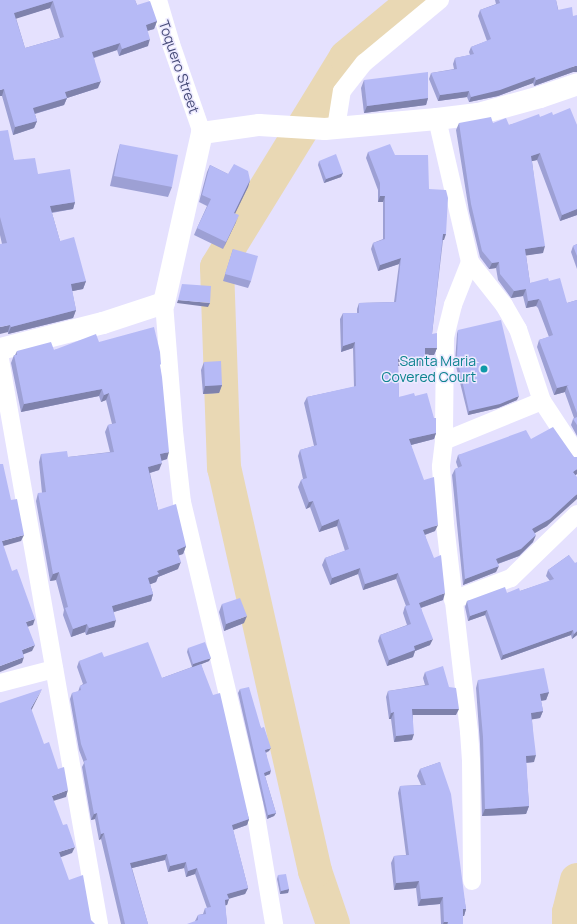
<!DOCTYPE html>
<html>
<head>
<meta charset="utf-8">
<style>
  body { margin:0 }
  #map { position:relative; width:577px; height:924px; overflow:hidden; background:#e5e1fe; font-family:Manrope,sans-serif }
  div>[style] { position:absolute }
  .river>* { height:34px; margin:-17px; padding:0 17px; transform-origin:17px; border-radius:17px; background:#e9d8b4 }
  .minor>* { height:18px; margin:-9px; padding:0 9px; transform-origin:9px; border-radius:9px; background:#fff }
  .tertiary>* { height:22px; margin:-11px; padding:0 11px; transform-origin:11px; border-radius:11px; background:#fff }
  .wall>* { inset:0; background:#9da0d4 }
  .shaded-wall>* { inset:0; background:#7f82ac }
  .building>* { inset:0; background:#b6baf6 }
  .dots>* { width:11px; height:11px; translate:-50% -50%; box-sizing:border-box; border:2px solid #ece9ff; border-radius:50% }
  span { translate:-50% -50%; white-space:nowrap; text-align:center; line-height:1.15; -webkit-text-stroke:3px #ece9ff; paint-order:stroke }
  .street-label { font-size:14px; color:#464b77 }
  .culture-label { font-size:14px; color:#0d838f }
  .right { translate:-100% -50%; text-align:right }
</style>
</head>
<body>
<div id="map">
  <div class="river">
    <div style="left:333px;top:924px;width:56px;rotate:-108.8deg"></div>
    <div style="left:315px;top:871px;width:413px;rotate:-102.7deg"></div>
    <div style="left:224px;top:468px;width:201px;rotate:-92deg"></div>
    <div style="left:217px;top:267px;width:246px;rotate:-58.4deg"></div>
    <div style="left:346px;top:57px;width:89px;rotate:-39.6deg"></div>
    <div style="left:569px;top:924px;width:12px;rotate:-90deg"></div>
    <div style="left:569px;top:912px;width:33px;rotate:-76deg"></div>
  </div>
  <div class="minor">
    <div style="left:158px;top:0;width:46px;rotate:73.5deg"></div>
    <div style="left:171px;top:44px;width:94px;rotate:70.8deg"></div>
    <div style="left:437px;top:119px;width:147px;rotate:77deg"></div>
    <div style="left:470px;top:262px;width:46px;rotate:111.6deg"></div>
    <div style="left:453px;top:305px;width:33px;rotate:104deg"></div>
    <div style="left:445px;top:337px;width:104px;rotate:90.6deg"></div>
    <div style="left:444px;top:441px;width:26px;rotate:97deg"></div>
    <div style="left:441px;top:467px;width:57px;rotate:86deg"></div>
    <div style="left:445px;top:524px;width:209px;rotate:83.4deg"></div>
    <div style="left:469px;top:732px;width:28px;rotate:86deg"></div>
    <div style="left:471px;top:760px;width:121px;rotate:89.5deg"></div>
    <div style="left:336px;top:128px;width:37px;rotate:-81deg"></div>
    <div style="left:342px;top:91px;width:36px;rotate:-52deg"></div>
    <div style="left:364px;top:63px;width:99px;rotate:-39.7deg"></div>
    <div style="left:470px;top:262px;width:55px;rotate:51.7deg"></div>
    <div style="left:504px;top:305px;width:28px;rotate:60deg"></div>
    <div style="left:518px;top:329px;width:76px;rotate:71.6deg"></div>
    <div style="left:164px;top:303px;width:128px;rotate:85.5deg"></div>
    <div style="left:174px;top:431px;width:71px;rotate:83.6deg"></div>
    <div style="left:182px;top:502px;width:310px;rotate:76.6deg"></div>
    <div style="left:254px;top:804px;width:122px;rotate:80.5deg"></div>
    <div style="left:0;top:359px;width:574px;rotate:80.06deg"></div>
    <div style="left:444px;top:441px;width:106px;rotate:-22.2deg"></div>
    <div style="left:542px;top:401px;width:64px;rotate:56.6deg"></div>
    <div style="left:453px;top:600px;width:62px;rotate:-20.8deg"></div>
    <div style="left:511px;top:578px;width:92px;rotate:-44.1deg"></div>
    <div style="left:0;top:683px;width:56px;rotate:-14.5deg"></div>
  </div>
  <div class="tertiary">
    <div style="left:0;top:349px;width:106px;rotate:-14.2deg"></div>
    <div style="left:103px;top:323px;width:64px;rotate:-18.2deg"></div>
    <div style="left:164px;top:303px;width:174px;rotate:-77.4deg"></div>
    <div style="left:202px;top:133px;width:58px;rotate:-8deg"></div>
    <div style="left:259px;top:125px;width:66px;rotate:3.5deg"></div>
    <div style="left:325px;top:129px;width:112px;rotate:-5.1deg"></div>
    <div style="left:437px;top:119px;width:41px;rotate:-7deg"></div>
    <div style="left:478px;top:114px;width:64px;rotate:-15.3deg"></div>
    <div style="left:540px;top:97px;width:39px;rotate:-19deg"></div>
  </div>
  <div class="wall">
    <div style="clip-path:polygon(evenodd,0 0,135px 0,137px 5px,157px 21px,154px 29px,147px 31px,148px 46px,119px 56px,117px 50px,94px 58px,98px 88px,67px 98px,64px 105px,35px 114px,37px 121px,34px 128px,13px 135px,2px 96px,0 0,50px 8px,60px 38px,25px 48px,16px 18px,50px 8px)"></div>
    <div style="clip-path:polygon(495px 0,556px 0,573px 72px,534px 86px,533px 83px,498px 96px,469px 102px,467px 97px,438px 101px,429px 79px,431px 73px,454px 69px,453px 64px,455px 58px,470px 55px,469px 52px,471px 47px,487px 41px,478px 16px,480px 10px,496px 4px)"></div>
    <div style="clip-path:polygon(364px 80px,428px 98px,426px 105px,364px 113px,361px 88px)"></div>
    <div style="clip-path:polygon(553px 115px,577px 125px,577px 215px,560px 221px,537px 160px,532px 161px,543px 253px,526px 255px,530px 283px,549px 281px,567px 303px,577px 300px,577px 436px,571px 425px,573px 419px,574px 418px,565px 393px,565px 392px,554px 395px,537px 347px,539px 340px,549px 337px,538px 308px,536px 306px,526px 308px,523px 296px,511px 298px,498px 280px,496px 268px,489px 269px,480px 257px,469px 211px,456px 130px,459px 123px,493px 123px,509px 125px,540px 117px)"></div>
    <div style="clip-path:polygon(0 131px,14px 160px,38px 174px,75px 202px,73px 209px,52px 213px,60px 241px,86px 281px,83px 289px,72px 291px,76px 310px,73px 318px,8px 334px,2px 244px,0 235px)"></div>
    <div style="clip-path:polygon(120px 144px,172px 187px,168px 197px,110px 186px,117px 155px)"></div>
    <div style="clip-path:polygon(368px 152px,395px 155px,429px 189px,444px 240px,443px 240px,432px 334px,437px 348px,434px 355px,425px 355px,425px 360px,423px 366px,398px 366px,399px 397px,415px 396px,436px 433px,434px 439px,411px 445px,435px 531px,425px 535px,443px 600px,421px 608px,430px 645px,415px 651px,413px 657px,387px 666px,378px 641px,380px 635px,407px 625px,403px 613px,405px 606px,406px 606px,396px 579px,363px 590px,358px 574px,330px 585px,322px 565px,325px 558px,345px 551px,337px 526px,319px 532px,310px 507px,306px 509px,298px 487px,301px 480px,303px 479px,298px 456px,300px 450px,314px 446px,304px 403px,307px 397px,354px 387px,353px 348px,341px 352px,340px 319px,343px 313px,357px 313px,357px 309px,359px 303px,394px 302px,399px 264px,378px 271px,371px 249px,373px 243px,383px 239px,383px 202px,378px 202px,378px 190px,366px 158px)"></div>
    <div style="clip-path:polygon(319px 161px,343px 173px,341px 177px,324px 183px,318px 165px)"></div>
    <div style="clip-path:polygon(210px 165px,228px 174px,250px 180px,248px 187px,235px 213px,236px 222px,223px 249px,194px 235px,197px 228px,207px 206px,199px 202px,207px 172px)"></div>
    <div style="clip-path:polygon(577px 244px,577px 269px,571px 252px,573px 246px)"></div>
    <div style="clip-path:polygon(233px 249px,251px 281px,248px 288px,223px 281px)"></div>
    <div style="clip-path:polygon(458px 330px,517px 400px,498px 408px,468px 415px,455px 362px,457px 334px)"></div>
    <div style="clip-path:polygon(99px 342px,160px 368px,167px 459px,161px 461px,159px 470px,150px 473px,158px 510px,186px 546px,183px 554px,179px 555px,178px 569px,158px 577px,156px 582px,150px 584px,153px 594px,151px 601px,114px 612px,114px 627px,86px 635px,85px 632px,71px 637px,63px 615px,64px 610px,56px 580px,50px 581px,36px 501px,38px 493px,42px 493px,39px 462px,41px 454px,68px 457px,110px 452px,105px 432px,108px 425px,112px 424px,106px 400px,101px 402px,99px 396px,21px 412px,11px 363px,14px 355px,15px 355px,17px 351px,54px 350px)"></div>
    <div style="clip-path:polygon(204px 362px,222px 385px,219px 393px,203px 394px,201px 370px)"></div>
    <div style="clip-path:polygon(531px 439px,574px 457px,577px 474px,575px 475px,547px 526px,534px 533px,533px 542px,519px 556px,498px 564px,496px 572px,463px 585px,452px 475px,455px 469px,458px 468px,456px 462px,458px 455px)"></div>
    <div style="clip-path:polygon(569px 555px,577px 635px,572px 639px,571px 635px,501px 660px,485px 615px,468px 621px,465px 607px,467px 601px,507px 593px,520px 591px,550px 581px,546px 576px,548px 570px)"></div>
    <div style="clip-path:polygon(222px 604px,244px 623px,224px 631px,219px 612px)"></div>
    <div style="clip-path:polygon(188px 648px,209px 661px,201px 664px,249px 819px,247px 825px,233px 830px,248px 888px,245px 894px,229px 898px,227px 905px,225px 905px,227px 924px,195px 921px,198px 915px,203px 914px,205px 908px,207px 908px,195px 874px,186px 877px,184px 868px,168px 872px,165px 860px,132px 868px,148px 924px,121px 924px,101px 839px,99px 840px,95px 819px,91px 820px,82px 767px,84px 763px,79px 750px,70px 699px,72px 693px,78px 692px,80px 686px,83px 684px,77px 667px,79px 661px,104px 657px,162px 678px,192px 667px,187px 652px)"></div>
    <div style="clip-path:polygon(425px 672px,456px 715px,413px 715px,412px 740px,394px 742px,391px 719px,389px 719px,386px 697px,388px 691px,425px 685px,423px 678px)"></div>
    <div style="clip-path:polygon(478px 680px,549px 692px,546px 700px,541px 701px,543px 711px,540px 718px,532px 719px,534px 762px,526px 763px,529px 806px,526px 814px,482px 816px,480px 744px,476px 688px)"></div>
    <div style="clip-path:polygon(240px 689px,261px 728px,269px 751px,266px 753px,270px 774px,265px 776px,276px 813px,274px 816px,267px 819px,238px 693px)"></div>
    <div style="clip-path:polygon(440px 762px,466px 909px,464px 916px,463px 916px,463px 924px,441px 924px,440px 904px,418px 906px,416px 888px,394px 890px,391px 863px,394px 856px,406px 855px,398px 793px,400px 786px,421px 785px,417px 776px,420px 769px)"></div>
    <div style="clip-path:polygon(278px 875px,289px 889px,288px 893px,280px 894px,277px 879px)"></div>
  </div>
  <div class="shaded-wall">
    <div style="clip-path:polygon(53px 1px,50px 8px,12px 20px,14px 13px)"></div>
    <div style="clip-path:polygon(157px 21px,154px 29px,143px 32px,146px 25px)"></div>
    <div style="clip-path:polygon(150px 39px,148px 46px,119px 56px,122px 49px)"></div>
    <div style="clip-path:polygon(120px 43px,117px 50px,89px 59px,92px 52px)"></div>
    <div style="clip-path:polygon(575px 66px,577px 66px,577px 72px,573px 72px,534px 86px,536px 80px)"></div>
    <div style="clip-path:polygon(535px 77px,533px 83px,498px 96px,469px 102px,471px 97px)"></div>
    <div style="clip-path:polygon(101px 81px,98px 88px,67px 98px,64px 105px,30px 115px,33px 108px,65px 92px)"></div>
    <div style="clip-path:polygon(4px 89px,2px 96px,0 96px,0 90px)"></div>
    <div style="clip-path:polygon(469px 91px,467px 97px,438px 101px,440px 95px)"></div>
    <div style="clip-path:polygon(428px 98px,426px 105px,364px 113px,367px 106px)"></div>
    <div style="clip-path:polygon(37px 121px,34px 128px,13px 135px,15px 127px)"></div>
    <div style="clip-path:polygon(540px 153px,537px 160px,528px 162px,531px 156px)"></div>
    <div style="clip-path:polygon(343px 173px,341px 177px,324px 183px,326px 179px)"></div>
    <div style="clip-path:polygon(250px 180px,248px 187px,232px 220px,234px 213px)"></div>
    <div style="clip-path:polygon(380px 196px,385px 196px,383px 202px,378px 202px)"></div>
    <div style="clip-path:polygon(75px 202px,73px 209px,47px 213px,50px 206px)"></div>
    <div style="clip-path:polygon(577px 209px,577px 215px,560px 221px,562px 215px)"></div>
    <div style="clip-path:polygon(239px 215px,236px 222px,223px 249px,226px 242px)"></div>
    <div style="clip-path:polygon(443px 234px,446px 234px,444px 240px,441px 240px)"></div>
    <div style="clip-path:polygon(545px 246px,543px 253px,523px 256px,525px 249px)"></div>
    <div style="clip-path:polygon(401px 258px,399px 264px,378px 271px,380px 265px)"></div>
    <div style="clip-path:polygon(499px 262px,496px 268px,489px 269px,492px 263px)"></div>
    <div style="clip-path:polygon(86px 281px,83px 289px,68px 292px,71px 284px)"></div>
    <div style="clip-path:polygon(526px 289px,523px 296px,511px 298px,514px 291px)"></div>
    <div style="clip-path:polygon(539px 299px,536px 306px,526px 308px,528px 301px)"></div>
    <div style="clip-path:polygon(178px 300px,210px 303px,208px 307px,177px 303px)"></div>
    <div style="clip-path:polygon(76px 310px,73px 318px,8px 334px,11px 327px)"></div>
    <div style="clip-path:polygon(10px 325px,8px 332px,0 334px,0 327px)"></div>
    <div style="clip-path:polygon(355px 342px,353px 348px,341px 352px,343px 346px)"></div>
    <div style="clip-path:polygon(425px 348px,437px 348px,434px 355px,423px 355px)"></div>
    <div style="clip-path:polygon(398px 359px,425px 360px,423px 366px,395px 366px)"></div>
    <div style="clip-path:polygon(222px 385px,219px 393px,203px 394px,205px 386px)"></div>
    <div style="clip-path:polygon(569px 385px,567px 386px,565px 392px,554px 395px,557px 388px)"></div>
    <div style="clip-path:polygon(102px 389px,99px 396px,21px 412px,24px 404px)"></div>
    <div style="clip-path:polygon(109px 393px,106px 400px,101px 402px,104px 395px)"></div>
    <div style="clip-path:polygon(519px 396px,517px 400px,498px 408px,468px 415px,469px 411px)"></div>
    <div style="clip-path:polygon(436px 433px,434px 439px,407px 446px,409px 439px)"></div>
    <div style="clip-path:polygon(169px 452px,167px 459px,157px 462px,160px 454px)"></div>
    <div style="clip-path:polygon(162px 463px,159px 470px,146px 474px,148px 467px)"></div>
    <div style="clip-path:polygon(577px 469px,577px 474px,570px 479px,573px 472px)"></div>
    <div style="clip-path:polygon(577px 494px,577px 499px,547px 526px,530px 536px,532px 529px)"></div>
    <div style="clip-path:polygon(313px 501px,310px 507px,306px 509px,309px 502px)"></div>
    <div style="clip-path:polygon(339px 519px,337px 526px,319px 532px,322px 526px)"></div>
    <div style="clip-path:polygon(438px 525px,435px 531px,421px 536px,423px 530px)"></div>
    <div style="clip-path:polygon(24px 535px,21px 541px,0 547px,2px 541px)"></div>
    <div style="clip-path:polygon(536px 535px,533px 542px,519px 556px,494px 565px,496px 559px)"></div>
    <div style="clip-path:polygon(186px 546px,183px 554px,174px 557px,177px 550px)"></div>
    <div style="clip-path:polygon(181px 562px,178px 569px,158px 577px,156px 582px,146px 586px,148px 578px,157px 571px)"></div>
    <div style="clip-path:polygon(499px 566px,496px 572px,463px 585px,465px 579px)"></div>
    <div style="clip-path:polygon(360px 568px,358px 574px,330px 585px,332px 578px)"></div>
    <div style="clip-path:polygon(59px 572px,56px 580px,50px 581px,53px 574px)"></div>
    <div style="clip-path:polygon(398px 573px,396px 579px,363px 590px,365px 584px)"></div>
    <div style="clip-path:polygon(445px 593px,443px 600px,417px 609px,419px 603px)"></div>
    <div style="clip-path:polygon(153px 594px,151px 601px,110px 613px,112px 606px)"></div>
    <div style="clip-path:polygon(487px 610px,485px 615px,468px 621px,470px 616px)"></div>
    <div style="clip-path:polygon(247px 616px,244px 623px,224px 631px,226px 624px)"></div>
    <div style="clip-path:polygon(35px 619px,33px 625px,24px 628px,26px 622px)"></div>
    <div style="clip-path:polygon(116px 620px,114px 627px,86px 635px,89px 628px)"></div>
    <div style="clip-path:polygon(87px 624px,85px 632px,71px 637px,73px 629px)"></div>
    <div style="clip-path:polygon(573px 630px,571px 635px,501px 660px,503px 655px)"></div>
    <div style="clip-path:polygon(577px 631px,577px 635px,572px 639px,574px 634px)"></div>
    <div style="clip-path:polygon(433px 639px,430px 645px,415px 651px,413px 657px,387px 666px,389px 660px,414px 646px)"></div>
    <div style="clip-path:polygon(35px 645px,32px 651px,19px 656px,22px 650px)"></div>
    <div style="clip-path:polygon(24px 657px,22px 663px,0 672px,0 666px)"></div>
    <div style="clip-path:polygon(211px 658px,209px 661px,192px 668px,193px 664px)"></div>
    <div style="clip-path:polygon(42px 689px,29px 715px,31px 708px)"></div>
    <div style="clip-path:polygon(549px 692px,546px 700px,537px 701px,540px 694px)"></div>
    <div style="clip-path:polygon(412px 709px,459px 709px,456px 715px,410px 715px)"></div>
    <div style="clip-path:polygon(543px 711px,540px 718px,529px 720px,531px 713px)"></div>
    <div style="clip-path:polygon(394px 712px,391px 719px,389px 719px,391px 713px)"></div>
    <div style="clip-path:polygon(414px 734px,412px 740px,394px 742px,396px 736px)"></div>
    <div style="clip-path:polygon(271px 748px,269px 751px,263px 753px,265px 750px)"></div>
    <div style="clip-path:polygon(536px 755px,534px 762px,523px 763px,526px 756px)"></div>
    <div style="clip-path:polygon(271px 770px,270px 774px,262px 777px,264px 773px)"></div>
    <div style="clip-path:polygon(68px 790px,66px 797px,50px 802px,52px 796px)"></div>
    <div style="clip-path:polygon(529px 806px,526px 814px,482px 816px,485px 809px)"></div>
    <div style="clip-path:polygon(97px 813px,95px 819px,91px 820px,94px 814px)"></div>
    <div style="clip-path:polygon(276px 813px,274px 816px,267px 819px,268px 815px)"></div>
    <div style="clip-path:polygon(249px 819px,247px 825px,230px 831px,232px 825px)"></div>
    <div style="clip-path:polygon(104px 833px,101px 839px,99px 840px,101px 834px)"></div>
    <div style="clip-path:polygon(75px 847px,72px 853px,56px 859px,59px 852px)"></div>
    <div style="clip-path:polygon(167px 854px,165px 860px,128px 869px,130px 863px)"></div>
    <div style="clip-path:polygon(186px 862px,184px 868px,168px 872px,170px 866px)"></div>
    <div style="clip-path:polygon(197px 868px,195px 874px,186px 877px,188px 871px)"></div>
    <div style="clip-path:polygon(419px 881px,416px 888px,394px 890px,396px 883px)"></div>
    <div style="clip-path:polygon(248px 888px,245px 894px,225px 900px,227px 894px)"></div>
    <div style="clip-path:polygon(289px 889px,288px 893px,280px 894px,281px 891px)"></div>
    <div style="clip-path:polygon(443px 897px,440px 904px,418px 906px,421px 899px)"></div>
    <div style="clip-path:polygon(229px 899px,227px 905px,223px 906px,225px 900px)"></div>
    <div style="clip-path:polygon(463px 909px,466px 909px,464px 916px,460px 916px)"></div>
    <div style="clip-path:polygon(444px 922px,448px 922px,447px 924px,443px 924px)"></div>
  </div>
  <div class="building">
    <div style="clip-path:polygon(evenodd,0 0,135px 0,137px 5px,150px 1px,157px 21px,146px 25px,150px 39px,122px 49px,120px 43px,92px 52px,101px 81px,65px 92px,67px 98px,33px 108px,37px 121px,15px 127px,4px 89px,0 90px,0 0,53px 1px,64px 37px,25px 48px,14px 13px,53px 1px)"></div>
    <div style="clip-path:polygon(499px 0,556px 0,558px 10px,572px 7px,573px 16px,577px 15px,577px 66px,575px 66px,536px 80px,535px 77px,500px 90px,471px 97px,469px 91px,440px 95px,431px 73px,457px 69px,455px 58px,474px 54px,471px 47px,491px 39px,480px 10px,500px 3px)"></div>
    <div style="clip-path:polygon(428px 72px,428px 98px,367px 106px,364px 80px)"></div>
    <div style="clip-path:polygon(570px 108px,577px 125px,577px 209px,562px 215px,540px 153px,531px 156px,545px 246px,525px 249px,530px 283px,548px 278px,549px 281px,560px 278px,567px 303px,577px 300px,577px 413px,567px 386px,569px 385px,557px 388px,539px 340px,553px 335px,541px 301px,539px 299px,528px 301px,526px 289px,514px 291px,500px 274px,499px 262px,492px 263px,482px 251px,471px 204px,459px 123px,491px 117px,493px 123px,506px 118px,509px 125px,539px 114px,540px 117px,552px 112px,553px 115px)"></div>
    <div style="clip-path:polygon(8px 130px,14px 160px,35px 158px,38px 174px,70px 169px,75px 202px,50px 206px,60px 241px,74px 237px,86px 281px,71px 284px,76px 310px,11px 327px,10px 325px,0 327px,0 244px,7px 243px,0 217px,0 131px)"></div>
    <div style="clip-path:polygon(120px 144px,178px 155px,172px 187px,114px 176px)"></div>
    <div style="clip-path:polygon(390px 144px,395px 155px,428px 155px,429px 189px,446px 190px,448px 198px,446px 234px,443px 234px,432px 334px,437px 333px,437px 348px,425px 348px,425px 360px,398px 359px,399px 397px,414px 393px,415px 396px,427px 393px,434px 418px,436px 418px,436px 433px,409px 439px,424px 480px,434px 477px,438px 525px,423px 530px,434px 558px,441px 555px,445px 593px,419px 603px,433px 639px,414px 646px,415px 650px,389px 660px,380px 635px,411px 624px,405px 606px,410px 605px,398px 573px,365px 584px,360px 568px,332px 578px,325px 558px,349px 549px,339px 519px,322px 526px,313px 501px,309px 502px,301px 480px,307px 478px,300px 450px,317px 445px,307px 397px,356px 386px,355px 342px,343px 346px,343px 313px,359px 313px,359px 303px,396px 302px,401px 258px,380px 265px,373px 243px,385px 239px,385px 196px,380px 196px,380px 183px,368px 152px)"></div>
    <div style="clip-path:polygon(336px 154px,343px 173px,326px 179px,319px 161px)"></div>
    <div style="clip-path:polygon(234px 164px,248px 171px,250px 180px,234px 213px,239px 215px,226px 242px,197px 228px,211px 199px,202px 195px,210px 165px,228px 174px)"></div>
    <div style="clip-path:polygon(577px 244px,577px 256px,573px 246px)"></div>
    <div style="clip-path:polygon(233px 249px,258px 256px,251px 281px,225px 274px)"></div>
    <div style="clip-path:polygon(182px 284px,211px 286px,210px 303px,178px 300px)"></div>
    <div style="clip-path:polygon(501px 320px,519px 396px,500px 404px,469px 411px,457px 358px,458px 330px)"></div>
    <div style="clip-path:polygon(154px 327px,160px 352px,161px 364px,160px 365px,162px 377px,169px 452px,160px 454px,162px 463px,148px 467px,158px 510px,176px 504px,186px 546px,177px 550px,181px 562px,157px 571px,159px 574px,148px 578px,153px 594px,112px 606px,116px 620px,89px 628px,87px 624px,73px 629px,65px 608px,68px 607px,59px 572px,53px 574px,38px 493px,46px 492px,41px 454px,67px 451px,68px 457px,114px 452px,108px 425px,116px 423px,109px 393px,104px 395px,102px 389px,24px 404px,14px 355px,17px 355px,17px 351px,51px 342px,54px 350px,96px 334px,99px 342px)"></div>
    <div style="clip-path:polygon(221px 361px,222px 385px,205px 386px,204px 362px)"></div>
    <div style="clip-path:polygon(577px 417px,577px 425px,573px 419px)"></div>
    <div style="clip-path:polygon(553px 427px,574px 457px,577px 457px,577px 469px,573px 472px,577px 477px,577px 494px,550px 519px,532px 529px,536px 535px,521px 549px,496px 559px,499px 566px,465px 579px,455px 469px,462px 466px,458px 455px,526px 430px,531px 439px)"></div>
    <div style="clip-path:polygon(0 464px,3px 464px,11px 500px,17px 499px,24px 535px,2px 541px,12px 571px,17px 569px,35px 619px,26px 622px,35px 645px,22px 650px,24px 657px,0 666px)"></div>
    <div style="clip-path:polygon(569px 555px,575px 563px,577px 562px,577px 631px,574px 634px,573px 630px,503px 655px,487px 610px,470px 616px,467px 601px,505px 587px,507px 593px,519px 588px,520px 591px,554px 579px,548px 570px)"></div>
    <div style="clip-path:polygon(240px 598px,247px 616px,226px 624px,222px 604px)"></div>
    <div style="clip-path:polygon(148px 642px,162px 678px,201px 664px,213px 695px,220px 693px,249px 819px,232px 825px,248px 888px,227px 894px,229px 899px,225px 900px,227px 924px,187px 924px,198px 920px,198px 915px,206px 914px,205px 908px,211px 907px,197px 868px,188px 871px,186px 862px,170px 866px,167px 854px,130px 863px,148px 924px,125px 924px,104px 833px,101px 834px,97px 813px,94px 814px,84px 761px,87px 760px,81px 744px,72px 693px,81px 690px,80px 686px,87px 683px,79px 661px,102px 652px,104px 657px)"></div>
    <div style="clip-path:polygon(205px 642px,211px 658px,193px 664px,188px 648px)"></div>
    <div style="clip-path:polygon(443px 666px,449px 687px,456px 688px,459px 709px,412px 709px,414px 734px,396px 736px,394px 712px,391px 713px,388px 691px,429px 685px,425px 672px)"></div>
    <div style="clip-path:polygon(544px 668px,549px 692px,540px 694px,543px 711px,531px 713px,536px 755px,526px 756px,529px 806px,485px 809px,483px 737px,478px 680px)"></div>
    <div style="clip-path:polygon(249px 687px,261px 728px,264px 727px,271px 748px,265px 750px,271px 770px,264px 773px,276px 813px,268px 815px,240px 689px)"></div>
    <div style="clip-path:polygon(42px 689px,31px 708px,44px 744px,49px 742px,58px 769px,64px 767px,68px 790px,52px 796px,63px 825px,67px 824px,75px 847px,59px 852px,69px 880px,83px 875px,91px 920px,95px 924px,0 924px,0 703px)"></div>
    <div style="clip-path:polygon(440px 762px,451px 794px,466px 909px,463px 909px,463px 924px,448px 924px,448px 922px,444px 922px,443px 897px,421px 899px,419px 881px,396px 883px,394px 856px,409px 855px,400px 786px,426px 785px,420px 769px)"></div>
    <div style="clip-path:polygon(286px 874px,289px 889px,281px 891px,278px 875px)"></div>
  </div>
  <div class="dots">
    <div style="left:484px;top:369px;background:#0f9aa8"></div>
  </div>
  <div class="street-label">
    <span style="left:179px;top:67px;rotate:71deg">Toquero Street</span>
  </div>
  <div class="culture-label">
    <span class="right" style="left:476px;top:369px">Santa Maria<br>Covered Court</span>
  </div>
</div>
</body>
</html>
